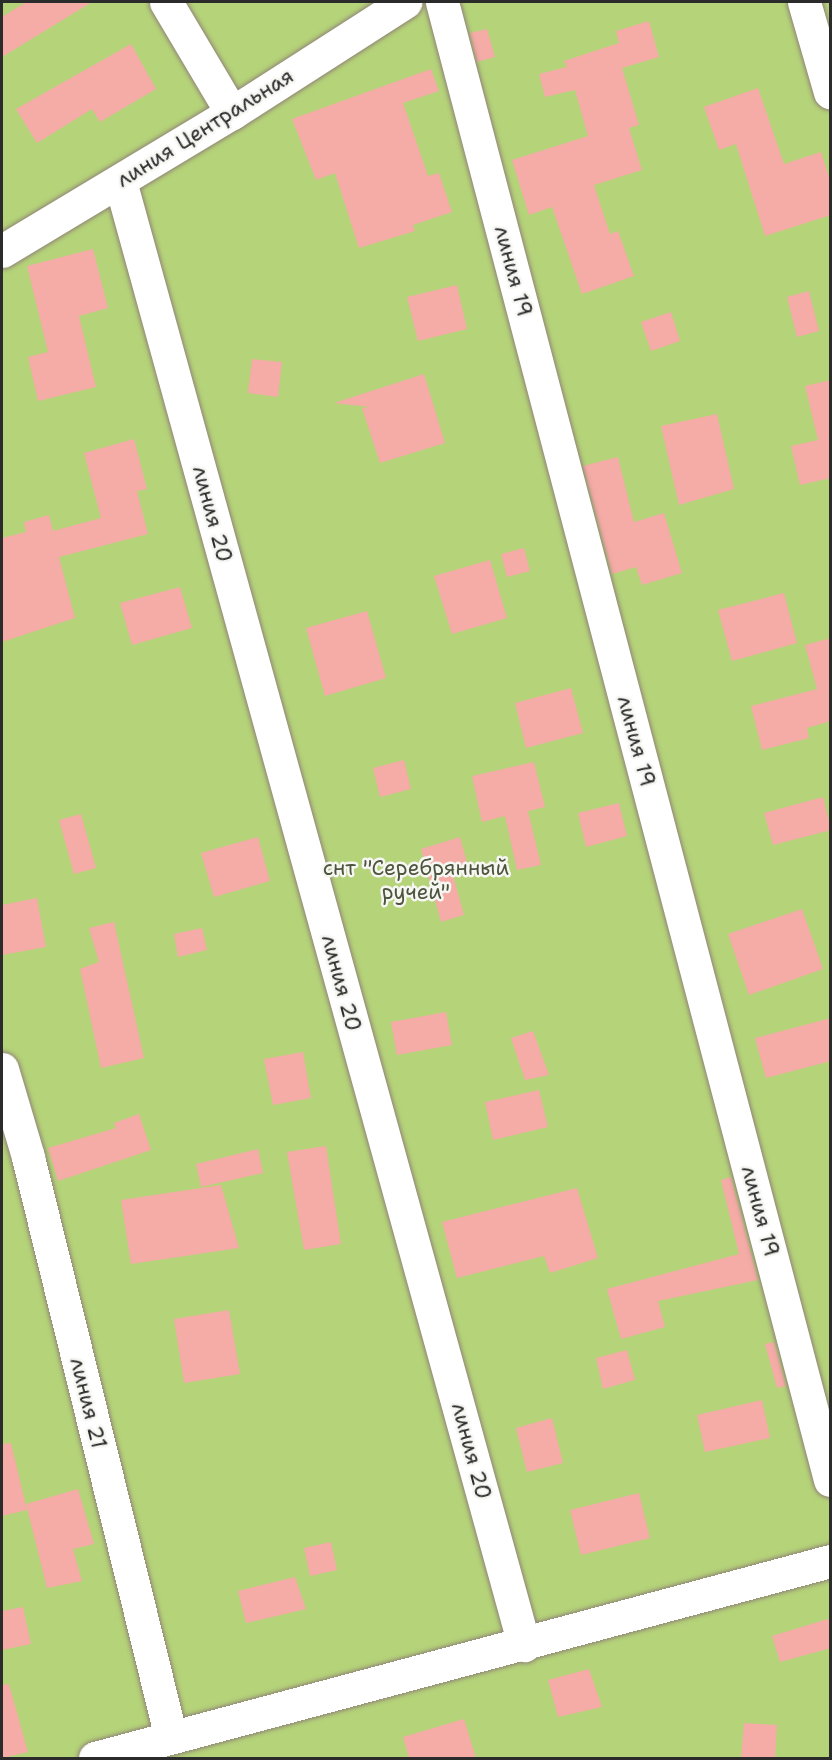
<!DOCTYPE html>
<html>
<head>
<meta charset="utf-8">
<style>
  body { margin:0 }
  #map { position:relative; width:832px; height:1760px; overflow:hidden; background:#f4dcc1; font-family:"Shantell Sans",sans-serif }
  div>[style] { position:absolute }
  .green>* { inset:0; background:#b5d379 }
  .building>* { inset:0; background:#f5aba6 }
  .roads { filter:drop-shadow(0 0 2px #908476) drop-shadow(0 0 2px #908476) }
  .minor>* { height:33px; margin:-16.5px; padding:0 16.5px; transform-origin:16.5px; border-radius:16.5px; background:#fff }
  span { translate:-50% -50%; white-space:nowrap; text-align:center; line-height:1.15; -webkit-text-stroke:5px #f6f6f2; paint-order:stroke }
  .street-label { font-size:21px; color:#2b2b2b }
  .park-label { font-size:21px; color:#4e553e }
  .frame { position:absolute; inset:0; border:3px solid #2b2b2b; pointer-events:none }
</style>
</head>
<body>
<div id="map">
  <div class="green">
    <div style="clip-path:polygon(2px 2px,830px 2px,830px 1758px,2px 1758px)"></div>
  </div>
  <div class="building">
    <div style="clip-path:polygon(26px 2px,92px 2px,2px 57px,2px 17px)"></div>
    <div style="clip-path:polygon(649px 21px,659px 57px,622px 68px,639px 125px,629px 128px,642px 170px,594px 185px,610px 234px,618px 231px,634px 276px,582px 294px,552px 207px,529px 215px,512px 160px,588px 136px,575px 90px,545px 97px,539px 74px,567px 67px,564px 61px,619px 43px,616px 31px)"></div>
    <div style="clip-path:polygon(487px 29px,495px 57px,477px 62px,470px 33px)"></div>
    <div style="clip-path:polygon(131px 44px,156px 89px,100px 122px,92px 109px,37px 143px,16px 109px)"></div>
    <div style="clip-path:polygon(431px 69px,439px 91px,403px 103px,428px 176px,439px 173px,452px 212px,413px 225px,415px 231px,359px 248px,335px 173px,316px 180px,292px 119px)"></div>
    <div style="clip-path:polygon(758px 88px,784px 164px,821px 152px,831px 184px,831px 215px,765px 236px,736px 144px,719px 150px,704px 107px)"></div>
    <div style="clip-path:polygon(93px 249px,108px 308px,79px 316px,96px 387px,38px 401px,28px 357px,48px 352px,27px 266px)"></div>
    <div style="clip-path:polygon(457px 285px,467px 329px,418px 341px,407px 297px)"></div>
    <div style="clip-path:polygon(809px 291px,819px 331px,797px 337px,787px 297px)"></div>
    <div style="clip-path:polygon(671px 312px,680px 341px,651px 351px,641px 322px)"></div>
    <div style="clip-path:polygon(252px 359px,282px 362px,278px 397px,248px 393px)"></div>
    <div style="clip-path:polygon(424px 374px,445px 443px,380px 463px,362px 408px,370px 407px,334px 403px)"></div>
    <div style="clip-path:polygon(831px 380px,831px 478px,800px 485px,791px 446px,818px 440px,805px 386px)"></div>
    <div style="clip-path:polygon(717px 414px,734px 489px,679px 505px,661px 426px)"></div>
    <div style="clip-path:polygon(134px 439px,147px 489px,137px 491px,148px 534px,59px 557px,75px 618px,2px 642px,2px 538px,26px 532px,24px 522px,49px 515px,53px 531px,101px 518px,84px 453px)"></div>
    <div style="clip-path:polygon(618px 457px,634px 522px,664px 513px,682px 573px,642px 585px,636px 567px,612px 574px,583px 466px)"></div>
    <div style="clip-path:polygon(524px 548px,530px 571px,507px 577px,501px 554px)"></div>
    <div style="clip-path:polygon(490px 560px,507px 618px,452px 634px,434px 576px)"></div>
    <div style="clip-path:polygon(180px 587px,192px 628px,132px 645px,120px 603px)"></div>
    <div style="clip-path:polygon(784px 593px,797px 643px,732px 661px,718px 610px)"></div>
    <div style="clip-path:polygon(367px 611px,386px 678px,325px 696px,306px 628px)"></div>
    <div style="clip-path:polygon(831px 638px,831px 721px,807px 728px,809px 738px,762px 750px,751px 706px,817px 689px,805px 645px)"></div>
    <div style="clip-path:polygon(571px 688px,583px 733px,526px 748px,515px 703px)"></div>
    <div style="clip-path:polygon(404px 760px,411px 789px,380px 797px,373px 768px)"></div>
    <div style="clip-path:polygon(534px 762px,545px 807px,528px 811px,541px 865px,517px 870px,505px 816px,482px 822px,472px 776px)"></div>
    <div style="clip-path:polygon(823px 797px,831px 830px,773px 845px,764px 813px)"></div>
    <div style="clip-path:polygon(619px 803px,627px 836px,586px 847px,578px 813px)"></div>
    <div style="clip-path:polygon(81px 814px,96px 868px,74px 874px,59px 820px)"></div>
    <div style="clip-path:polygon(258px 837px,270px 881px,214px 897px,201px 853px)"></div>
    <div style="clip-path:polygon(460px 837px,469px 870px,453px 875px,464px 915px,441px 922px,421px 849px)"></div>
    <div style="clip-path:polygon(37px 898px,46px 947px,2px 955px,2px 905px)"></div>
    <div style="clip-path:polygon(802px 909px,823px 969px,749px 995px,728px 934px)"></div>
    <div style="clip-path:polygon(114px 922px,144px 1058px,101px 1068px,80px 969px,99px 962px,89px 928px)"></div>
    <div style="clip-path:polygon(202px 928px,207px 950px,178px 957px,174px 934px)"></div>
    <div style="clip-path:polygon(446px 1012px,452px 1045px,397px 1055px,391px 1022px)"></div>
    <div style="clip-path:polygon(831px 1018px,831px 1061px,766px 1078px,755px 1038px)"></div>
    <div style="clip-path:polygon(533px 1031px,549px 1075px,525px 1080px,511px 1038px)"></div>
    <div style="clip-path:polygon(303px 1052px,311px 1098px,273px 1105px,264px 1059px)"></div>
    <div style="clip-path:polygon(539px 1090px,548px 1127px,493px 1140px,485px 1102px)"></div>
    <div style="clip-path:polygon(139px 1114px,151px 1150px,58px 1181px,48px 1148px,116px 1128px,114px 1123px)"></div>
    <div style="clip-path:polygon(326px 1146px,341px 1244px,304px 1250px,287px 1152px)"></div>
    <div style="clip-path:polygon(258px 1149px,263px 1173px,201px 1187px,196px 1164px)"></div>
    <div style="clip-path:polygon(731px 1177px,758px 1280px,658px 1301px,665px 1327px,621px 1339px,607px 1289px,739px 1254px,721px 1180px)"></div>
    <div style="clip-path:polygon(221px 1185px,239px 1248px,131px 1264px,121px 1200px)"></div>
    <div style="clip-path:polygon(577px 1188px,598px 1258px,550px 1273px,544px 1256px,457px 1278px,442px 1222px)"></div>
    <div style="clip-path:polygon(229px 1310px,240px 1374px,184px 1383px,174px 1319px)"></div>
    <div style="clip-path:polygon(774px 1342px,786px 1386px,777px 1388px,765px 1344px)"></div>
    <div style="clip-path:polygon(627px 1350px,635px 1380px,603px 1389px,596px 1358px)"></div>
    <div style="clip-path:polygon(762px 1400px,770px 1438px,705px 1452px,697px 1415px)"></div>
    <div style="clip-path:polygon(552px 1418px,563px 1463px,527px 1472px,516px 1428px)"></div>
    <div style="clip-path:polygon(11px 1443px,27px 1510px,2px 1516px,2px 1444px)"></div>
    <div style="clip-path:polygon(78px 1489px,94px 1544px,73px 1549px,82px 1581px,47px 1588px,26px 1504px)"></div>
    <div style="clip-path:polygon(639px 1493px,650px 1538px,581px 1555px,570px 1510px)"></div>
    <div style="clip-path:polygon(331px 1542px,337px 1570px,310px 1576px,304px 1548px)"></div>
    <div style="clip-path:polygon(295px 1577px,306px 1609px,246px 1623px,238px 1591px)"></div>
    <div style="clip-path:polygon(23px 1607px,31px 1644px,2px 1650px,2px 1611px)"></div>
    <div style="clip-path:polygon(831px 1618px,831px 1648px,780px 1662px,772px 1636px)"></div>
    <div style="clip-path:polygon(589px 1669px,602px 1707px,558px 1717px,548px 1680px)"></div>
    <div style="clip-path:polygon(9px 1684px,28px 1752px,2px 1758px,2px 1685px)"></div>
    <div style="clip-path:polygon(464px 1719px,476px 1758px,409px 1758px,403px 1737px)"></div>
    <div style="clip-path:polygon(744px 1723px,777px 1725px,775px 1758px,741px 1758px)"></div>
  </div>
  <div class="roads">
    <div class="minor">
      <div style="left:166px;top:2px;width:129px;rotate:59.3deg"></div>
      <div style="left:442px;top:2px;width:1528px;rotate:75.29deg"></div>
      <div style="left:804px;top:2px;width:94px;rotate:73.9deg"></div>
      <div style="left:120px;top:181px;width:1519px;rotate:74.57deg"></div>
      <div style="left:2px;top:251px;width:268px;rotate:-31deg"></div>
      <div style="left:232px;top:113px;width:206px;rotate:-32.7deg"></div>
      <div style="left:2px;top:1069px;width:92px;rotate:73.5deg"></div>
      <div style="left:28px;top:1157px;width:598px;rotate:76.17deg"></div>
      <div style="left:95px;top:1758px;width:761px;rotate:-15deg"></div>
    </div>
  </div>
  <div class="street-label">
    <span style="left:205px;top:128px;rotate:-32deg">линия Центральная</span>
    <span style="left:513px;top:271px;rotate:75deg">линия 19</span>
    <span style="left:212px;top:514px;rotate:75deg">линия 20</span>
    <span style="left:636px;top:741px;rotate:75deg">линия 19</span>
    <span style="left:341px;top:983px;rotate:75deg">линия 20</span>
    <span style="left:760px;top:1211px;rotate:75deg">линия 19</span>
    <span style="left:88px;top:1403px;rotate:76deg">линия 21</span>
    <span style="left:471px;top:1451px;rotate:75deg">линия 20</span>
  </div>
  <div class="park-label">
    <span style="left:416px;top:880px">снт "Серебрянный<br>ручей"</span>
  </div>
  <div class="frame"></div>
</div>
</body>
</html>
